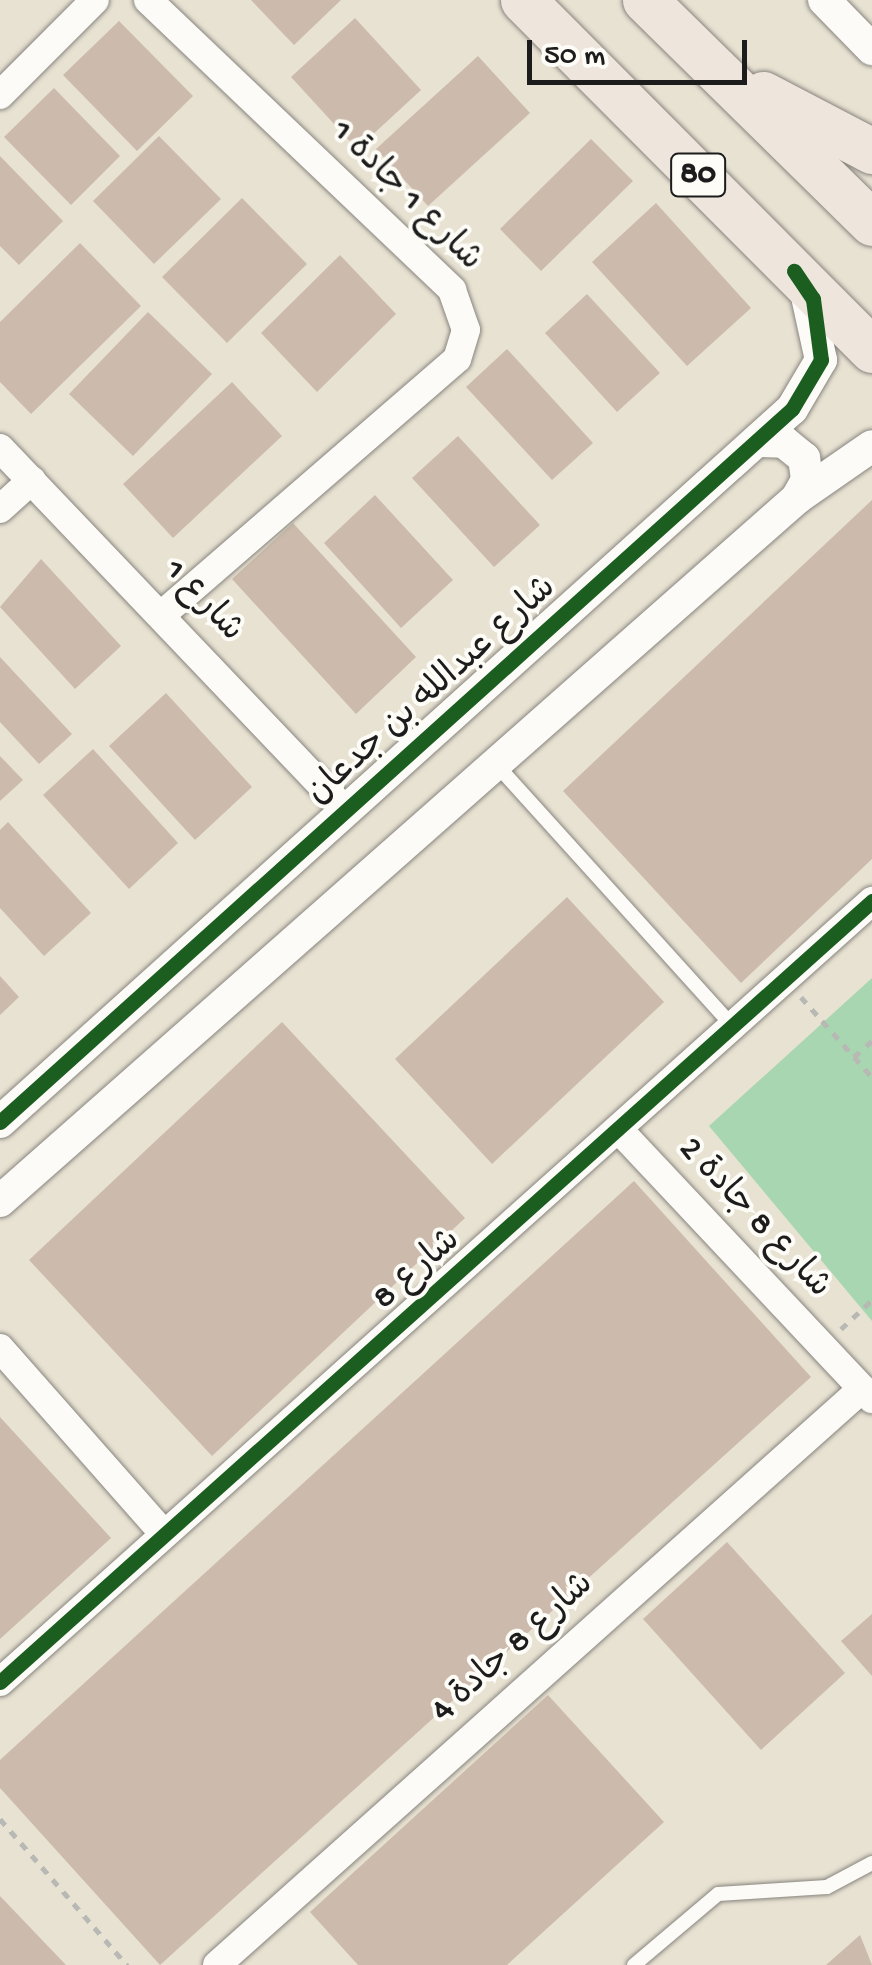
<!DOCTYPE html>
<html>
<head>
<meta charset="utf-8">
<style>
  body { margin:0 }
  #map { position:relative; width:872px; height:1965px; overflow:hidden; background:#e8e2d3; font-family:"Gochi Hand","Playpen Sans Arabic",sans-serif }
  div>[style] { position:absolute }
  .green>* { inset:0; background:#a7d6b0 }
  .building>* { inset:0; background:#ccbbac }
  .path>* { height:5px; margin-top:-2.5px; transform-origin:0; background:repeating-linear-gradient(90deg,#b8b8b5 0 8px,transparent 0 16px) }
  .roads { filter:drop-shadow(0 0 2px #88857e) drop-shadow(0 0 2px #88857e) }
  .service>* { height:14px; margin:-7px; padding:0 7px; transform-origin:7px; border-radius:7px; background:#fcfbf8 }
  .minor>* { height:28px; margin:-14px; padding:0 14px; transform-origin:14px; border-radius:14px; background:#fcfbf8 }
  .tertiary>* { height:32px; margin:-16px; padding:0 16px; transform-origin:16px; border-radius:16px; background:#fcfbf8 }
  .trunk>* { height:45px; margin:-22.5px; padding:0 22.5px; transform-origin:22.5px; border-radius:22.5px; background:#eee5dd }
  .cycleway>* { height:15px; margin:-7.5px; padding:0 7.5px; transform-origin:7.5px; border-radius:7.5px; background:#1b5e20 }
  span { translate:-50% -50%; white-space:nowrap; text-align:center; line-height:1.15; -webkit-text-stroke:8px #fdfcf7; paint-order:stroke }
  .shield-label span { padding:2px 8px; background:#fdfcf7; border:2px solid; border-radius:8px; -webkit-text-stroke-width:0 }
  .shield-label { font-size:32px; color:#1c1c1c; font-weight:700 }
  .street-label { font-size:35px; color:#1c1c1c }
  .scale { position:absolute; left:527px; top:40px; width:220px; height:45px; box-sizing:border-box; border:5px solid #1c1c1c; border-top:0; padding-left:12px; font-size:30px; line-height:35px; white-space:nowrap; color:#1c1c1c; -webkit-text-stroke:8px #fdfcf7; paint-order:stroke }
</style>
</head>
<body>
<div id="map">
  <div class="green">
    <div style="clip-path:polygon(872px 978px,872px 1321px,709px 1126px)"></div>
  </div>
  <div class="building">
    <div style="clip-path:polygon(251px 0,341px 0,294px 45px)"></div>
    <div style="clip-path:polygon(355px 18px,421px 90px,357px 149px,291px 77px)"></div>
    <div style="clip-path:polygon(119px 21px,193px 96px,137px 151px,63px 75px)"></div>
    <div style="clip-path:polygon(478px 56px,530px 113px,428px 206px,376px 149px)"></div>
    <div style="clip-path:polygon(54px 88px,120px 156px,71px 205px,4px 137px)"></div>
    <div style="clip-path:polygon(159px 136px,221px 199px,154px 264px,93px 201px)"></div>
    <div style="clip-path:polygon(591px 139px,633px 181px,541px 271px,500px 229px)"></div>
    <div style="clip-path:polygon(0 156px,63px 221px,19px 265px,0 246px)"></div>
    <div style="clip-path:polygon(242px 198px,307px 264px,227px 343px,162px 277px)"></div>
    <div style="clip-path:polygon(656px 203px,751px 308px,687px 366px,592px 262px)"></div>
    <div style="clip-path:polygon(80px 243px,141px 306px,31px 414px,0 382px,0 322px)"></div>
    <div style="clip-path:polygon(340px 255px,396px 314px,317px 392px,261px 333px)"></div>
    <div style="clip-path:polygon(587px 294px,660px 373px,617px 412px,545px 333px)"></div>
    <div style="clip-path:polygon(148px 312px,212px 374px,133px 456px,69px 394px)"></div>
    <div style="clip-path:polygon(507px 349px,593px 443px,552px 480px,466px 387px)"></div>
    <div style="clip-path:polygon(232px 382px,282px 436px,173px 538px,123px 484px)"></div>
    <div style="clip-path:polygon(458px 436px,540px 525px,494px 567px,412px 478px)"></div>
    <div style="clip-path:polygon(375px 495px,453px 580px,401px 628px,324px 543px)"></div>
    <div style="clip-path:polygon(872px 500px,872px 859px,741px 983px,563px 791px)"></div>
    <div style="clip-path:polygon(293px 523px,416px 657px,356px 714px,232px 579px)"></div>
    <div style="clip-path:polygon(41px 559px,121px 646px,75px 689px,0 607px)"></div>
    <div style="clip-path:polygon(0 657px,72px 734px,39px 764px,0 722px)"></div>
    <div style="clip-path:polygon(166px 693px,252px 787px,195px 840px,109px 746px)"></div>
    <div style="clip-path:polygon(93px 749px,178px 843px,129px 889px,43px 795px)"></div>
    <div style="clip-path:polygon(0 756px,23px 780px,0 801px)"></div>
    <div style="clip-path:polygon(8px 822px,91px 913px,44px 956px,0 908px,0 830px)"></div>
    <div style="clip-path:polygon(567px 897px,664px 1002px,492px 1164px,395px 1059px)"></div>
    <div style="clip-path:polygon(0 976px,19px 997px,0 1015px)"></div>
    <div style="clip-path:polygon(282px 1022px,465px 1218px,212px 1456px,29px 1260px)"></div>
    <div style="clip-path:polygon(634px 1181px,811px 1377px,160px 1965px,0 1788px,0 1760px)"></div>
    <div style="clip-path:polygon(0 1417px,111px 1538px,0 1639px)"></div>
    <div style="clip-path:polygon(727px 1542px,845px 1673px,761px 1750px,643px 1619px)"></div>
    <div style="clip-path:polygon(872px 1614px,872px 1676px,841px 1641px)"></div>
    <div style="clip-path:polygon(548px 1695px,664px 1822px,507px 1965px,358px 1965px,310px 1912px)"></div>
    <div style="clip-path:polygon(0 1896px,66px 1965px,0 1965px)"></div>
    <div style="clip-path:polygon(860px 1935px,872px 1965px,826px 1965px)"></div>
  </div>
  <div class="path">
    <div style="left:801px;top:997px;width:107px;rotate:48.4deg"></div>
    <div style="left:854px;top:1057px;width:24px;rotate:-42deg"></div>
    <div style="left:841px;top:1329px;width:42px;rotate:-43.1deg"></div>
    <div style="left:0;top:1819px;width:194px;rotate:49deg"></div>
  </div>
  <div class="roads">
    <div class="service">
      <div style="left:494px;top:762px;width:358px;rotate:47.9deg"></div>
      <div style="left:634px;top:1965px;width:110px;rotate:-40.2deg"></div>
      <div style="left:718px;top:1894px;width:109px;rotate:-3.7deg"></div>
      <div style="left:827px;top:1887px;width:51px;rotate:-28.1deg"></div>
    </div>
    <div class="minor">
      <div style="left:148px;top:0;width:420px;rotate:43.6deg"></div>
      <div style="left:452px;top:290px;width:42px;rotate:70.7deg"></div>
      <div style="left:466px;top:330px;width:30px;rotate:107deg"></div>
      <div style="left:457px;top:359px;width:389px;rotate:139.1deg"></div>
      <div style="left:0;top:95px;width:134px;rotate:-45deg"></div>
      <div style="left:0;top:448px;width:500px;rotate:46.38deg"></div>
      <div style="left:0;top:509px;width:43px;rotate:-42.2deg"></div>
      <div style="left:622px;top:1133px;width:365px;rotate:46.8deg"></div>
      <div style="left:0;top:1348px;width:248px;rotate:48.6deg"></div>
      <div style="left:0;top:1682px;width:1171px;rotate:-41.85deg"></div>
      <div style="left:217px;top:1965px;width:865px;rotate:-41.77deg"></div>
    </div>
    <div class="tertiary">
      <div style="left:824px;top:0;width:69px;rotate:45.6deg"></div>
      <div style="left:760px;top:441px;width:24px;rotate:2deg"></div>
      <div style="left:784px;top:442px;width:26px;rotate:39deg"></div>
      <div style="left:804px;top:458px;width:22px;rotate:82deg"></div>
      <div style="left:807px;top:480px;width:21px;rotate:119deg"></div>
      <div style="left:0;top:1122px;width:1066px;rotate:-42deg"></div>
      <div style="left:792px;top:409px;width:57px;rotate:-59.4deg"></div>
      <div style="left:821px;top:360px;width:75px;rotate:-102.4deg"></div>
      <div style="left:0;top:1201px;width:1063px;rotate:-41.41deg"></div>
      <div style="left:797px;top:498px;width:91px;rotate:-34.7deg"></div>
    </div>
    <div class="trunk">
      <div style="left:523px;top:0;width:494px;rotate:45.1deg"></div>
      <div style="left:645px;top:0;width:318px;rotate:44.5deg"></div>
      <div style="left:763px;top:94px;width:123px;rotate:27.6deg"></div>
    </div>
  </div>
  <div class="cycleway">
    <div style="left:0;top:1122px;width:1066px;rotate:-42deg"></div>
    <div style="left:792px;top:409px;width:57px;rotate:-59.4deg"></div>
    <div style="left:821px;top:360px;width:62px;rotate:-97.5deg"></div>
    <div style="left:813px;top:299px;width:34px;rotate:-124deg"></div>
    <div style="left:0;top:1682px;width:1171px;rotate:-41.85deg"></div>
  </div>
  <div class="shield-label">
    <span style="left:698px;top:175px">80</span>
  </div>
  <div class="street-label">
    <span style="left:405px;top:197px;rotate:45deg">شارع 1 جادة 1</span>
    <span style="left:202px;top:602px;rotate:47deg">شارع 1</span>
    <span style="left:433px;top:692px;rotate:-42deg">شارع عبدالله بن جدعان</span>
    <span style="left:753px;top:1219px;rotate:47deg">شارع 8 جادة 2</span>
    <span style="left:418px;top:1271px;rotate:-41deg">شارع 8</span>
    <span style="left:514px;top:1649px;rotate:-42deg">شارع 8 جادة 4</span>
  </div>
  <div class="scale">50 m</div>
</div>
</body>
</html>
